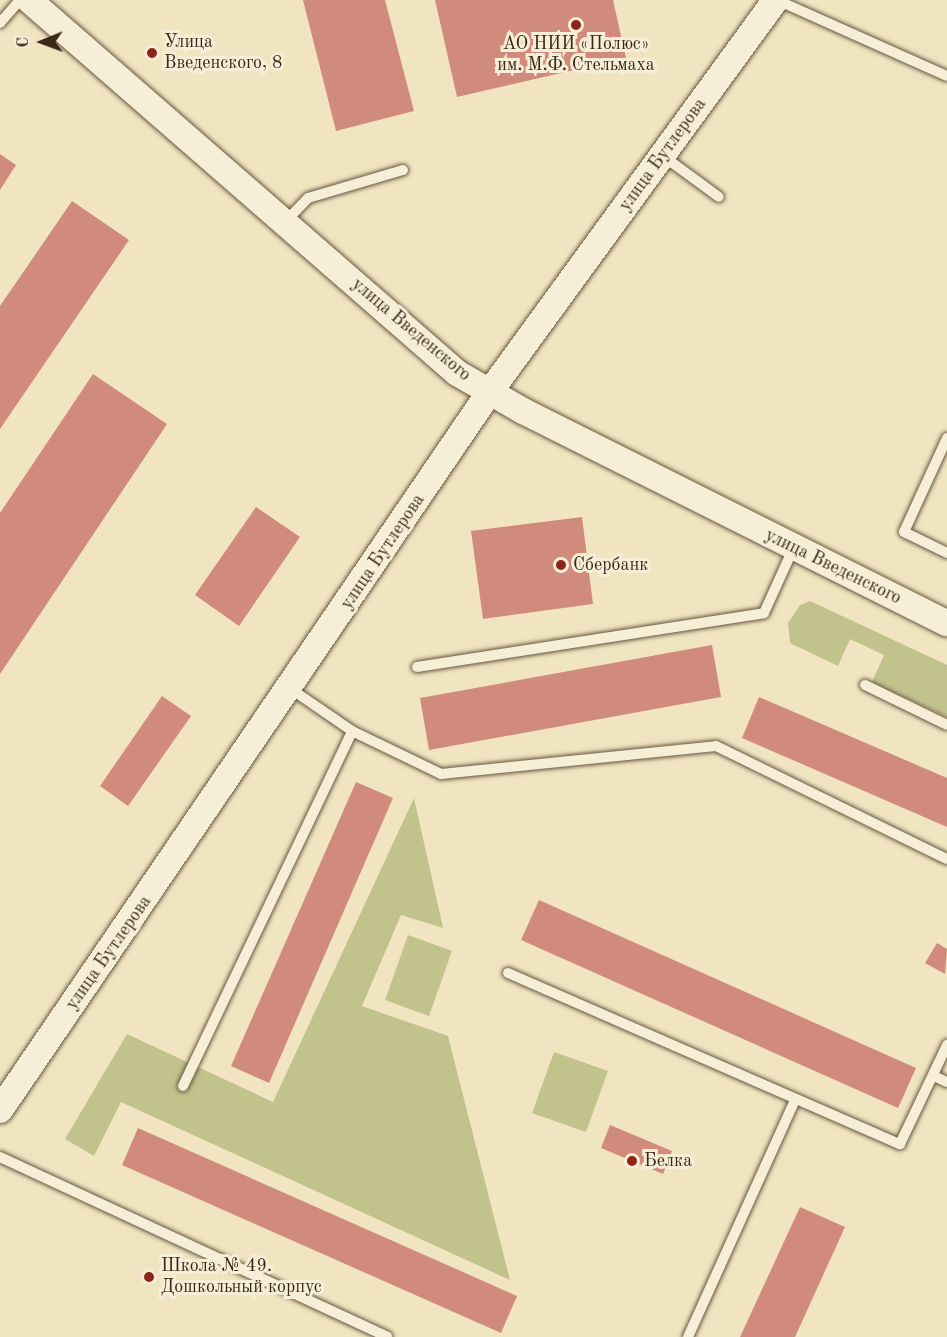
<!DOCTYPE html>
<html>
<head>
<meta charset="utf-8">
<style>
  body { margin:0 }
  #map { position:relative; width:947px; height:1337px; overflow:hidden; background:#f1e5c1; font-family:"Old Standard TT",serif }
  div>[style] { position:absolute }
  .green>* { inset:0; background:#c2c28d }
  .building>* { inset:0; background:#d18b7c }
  .roads { filter:drop-shadow(0 0 2px #675740) drop-shadow(0 0 2px #675740) }
  .service>* { height:10px; margin:-5px; padding:0 5px; transform-origin:5px; border-radius:5px; background:#f6eed7 }
  .tertiary>* { height:26px; margin:-13px; padding:0 13px; transform-origin:13px; border-radius:13px; background:#f6eed7 }
  .dots>* { width:16px; height:16px; translate:-50% -50%; box-sizing:border-box; border:3px solid #f6eed7; border-radius:50% }
  span { translate:-50% -50%; white-space:nowrap; text-align:center; line-height:1.15; -webkit-text-stroke:6px #f6eed7; paint-order:stroke }
  .poi-label { font-size:18px; color:#392815 }
  .left { translate:0 -50%; text-align:left }
  .street-label { font-size:18px; color:#392815 }
  .north { position:absolute; left:12px; top:12px; width:60px; height:60px; -webkit-text-stroke:4px #f6eed7; paint-order:stroke; rotate:269deg; font-size:16px; font-weight:700; line-height:24px; text-align:center; color:#392815 }
  .north::after { content:''; display:block; margin:auto; width:21px; height:27px; background:#392815; clip-path:polygon(50% 0,100% 100%,50% 72%,0 100%) }
</style>
</head>
<body>
<div id="map">
  <div class="green">
    <div style="clip-path:polygon(810px 601px,947px 665px,947px 717px,872px 682px,884px 655px,850px 639px,838px 666px,790px 643px,788px 623px,800px 605px)"></div>
    <div style="clip-path:polygon(414px 798px,443px 928px,401px 915px,362px 1006px,448px 1036px,510px 1280px,121px 1102px,94px 1156px,65px 1139px,127px 1034px,273px 1102px)"></div>
    <div style="clip-path:polygon(408px 935px,452px 951px,429px 1016px,385px 1000px)"></div>
    <div style="clip-path:polygon(554px 1052px,608px 1071px,586px 1132px,532px 1113px)"></div>
  </div>
  <div class="building">
    <div style="clip-path:polygon(303px 0,385px 0,414px 111px,336px 131px)"></div>
    <div style="clip-path:polygon(435px 0,613px 0,626px 58px,457px 97px)"></div>
    <div style="clip-path:polygon(0 154px,16px 165px,0 190px)"></div>
    <div style="clip-path:polygon(72px 201px,129px 240px,0 429px,0 306px)"></div>
    <div style="clip-path:polygon(93px 374px,167px 424px,0 674px,0 513px)"></div>
    <div style="clip-path:polygon(256px 507px,300px 537px,239px 626px,195px 595px)"></div>
    <div style="clip-path:polygon(582px 517px,593px 604px,483px 619px,471px 531px)"></div>
    <div style="clip-path:polygon(712px 645px,721px 697px,429px 750px,420px 698px)"></div>
    <div style="clip-path:polygon(162px 696px,191px 716px,128px 806px,100px 786px)"></div>
    <div style="clip-path:polygon(759px 697px,947px 778px,947px 827px,742px 738px)"></div>
    <div style="clip-path:polygon(356px 782px,393px 798px,269px 1083px,231px 1066px)"></div>
    <div style="clip-path:polygon(539px 900px,916px 1068px,898px 1108px,521px 940px)"></div>
    <div style="clip-path:polygon(937px 943px,947px 949px,945px 974px,925px 963px)"></div>
    <div style="clip-path:polygon(610px 1125px,672px 1151px,663px 1174px,601px 1148px)"></div>
    <div style="clip-path:polygon(138px 1128px,517px 1296px,501px 1333px,122px 1165px)"></div>
    <div style="clip-path:polygon(800px 1207px,845px 1227px,795px 1337px,740px 1337px)"></div>
  </div>
  <div class="roads">
    <div class="service">
      <div style="left:777px;top:0;width:186px;rotate:24.1deg"></div>
      <div style="left:0;top:23px;width:30px;rotate:-49deg"></div>
      <div style="left:663px;top:156px;width:69px;rotate:36.2deg"></div>
      <div style="left:285px;top:222px;width:33px;rotate:-46deg"></div>
      <div style="left:308px;top:198px;width:99px;rotate:-16.4deg"></div>
      <div style="left:947px;top:438px;width:103px;rotate:114.6deg"></div>
      <div style="left:904px;top:532px;width:48px;rotate:26deg"></div>
      <div style="left:417px;top:667px;width:351px;rotate:-8.8deg"></div>
      <div style="left:764px;top:613px;width:72px;rotate:-65.6deg"></div>
      <div style="left:865px;top:685px;width:91px;rotate:26deg"></div>
      <div style="left:291px;top:689px;width:74px;rotate:34.5deg"></div>
      <div style="left:352px;top:731px;width:99px;rotate:25.8deg"></div>
      <div style="left:441px;top:774px;width:276px;rotate:-5.8deg"></div>
      <div style="left:716px;top:746px;width:257px;rotate:26.1deg"></div>
      <div style="left:508px;top:973px;width:428px;rotate:23.6deg"></div>
      <div style="left:900px;top:1144px;width:110px;rotate:-64.6deg"></div>
      <div style="left:934px;top:1076px;width:14px;rotate:25deg"></div>
      <div style="left:183px;top:1086px;width:393px;rotate:-64.5deg"></div>
      <div style="left:0;top:1157px;width:427px;rotate:24.9deg"></div>
      <div style="left:688px;top:1337px;width:260px;rotate:-65.7deg"></div>
    </div>
    <div class="tertiary">
      <div style="left:29px;top:0;width:568px;rotate:41.07deg"></div>
      <div style="left:457px;top:373px;width:76px;rotate:29.9deg"></div>
      <div style="left:523px;top:411px;width:474px;rotate:26.6deg"></div>
      <div style="left:0;top:1110px;width:868px;rotate:-55.71deg"></div>
      <div style="left:489px;top:393px;width:487px;rotate:-53.9deg"></div>
    </div>
  </div>
  <div class="dots">
    <div style="left:576px;top:25px;background:#8f2418"></div>
    <div style="left:152px;top:53px;background:#8f2418"></div>
    <div style="left:561px;top:565px;background:#8f2418"></div>
    <div style="left:632px;top:1161px;background:#8f2418"></div>
    <div style="left:149px;top:1277px;background:#8f2418"></div>
  </div>
  <div class="poi-label">
    <span class="left" style="left:164px;top:53px">Улица<br>Введенского, 8</span>
    <span style="left:576px;top:55px">АО НИИ «Полюс»<br>им. М.Ф. Стельмаха</span>
    <span class="left" style="left:573px;top:565px">Сбербанк</span>
    <span class="left" style="left:644px;top:1161px">Белка</span>
    <span class="left" style="left:161px;top:1277px">Школа № 49.<br>Дошкольный корпус</span>
  </div>
  <div class="street-label">
    <span style="left:663px;top:155px;rotate:-54deg">улица Бутлерова</span>
    <span style="left:411px;top:330px;rotate:40deg">улица Введенского</span>
    <span style="left:383px;top:552px;rotate:-56deg">улица Бутлерова</span>
    <span style="left:833px;top:567px;rotate:26deg">улица Введенского</span>
    <span style="left:109px;top:953px;rotate:-55deg">улица Бутлерова</span>
  </div>
  <div class="north">С</div>
</div>
</body>
</html>
